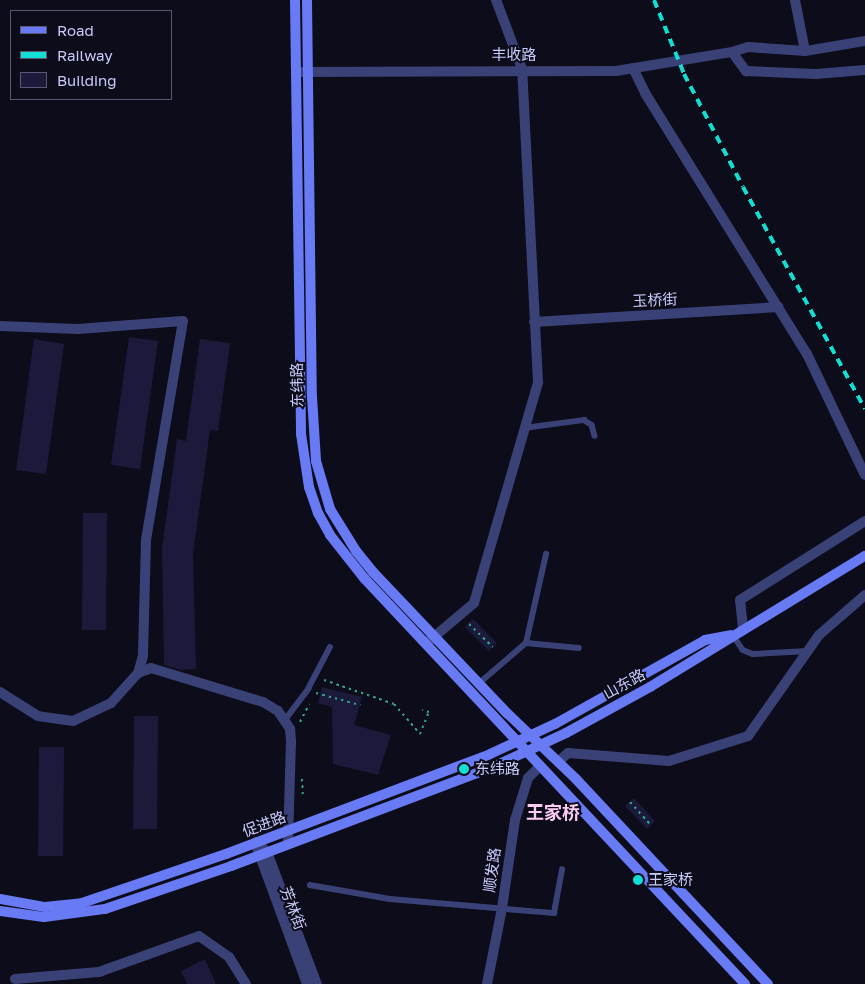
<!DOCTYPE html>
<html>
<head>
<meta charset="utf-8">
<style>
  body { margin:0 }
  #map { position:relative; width:865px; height:984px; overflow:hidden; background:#0c0c1a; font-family:"Golos Text","Noto Sans SC",sans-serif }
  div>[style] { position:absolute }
  .building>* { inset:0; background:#1b1a3a }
  .path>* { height:2px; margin-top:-1px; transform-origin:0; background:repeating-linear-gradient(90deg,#35a38c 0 2.5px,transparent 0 6.5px) }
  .service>* { height:5.5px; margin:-2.75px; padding:0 2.75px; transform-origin:2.75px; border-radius:2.75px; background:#3a4176 }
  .minor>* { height:10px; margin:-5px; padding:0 5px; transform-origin:5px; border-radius:5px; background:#3a4176 }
  .secondary>* { height:10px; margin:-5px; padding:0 5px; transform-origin:5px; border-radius:5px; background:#687af4 }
  .rail>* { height:4px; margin-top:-2px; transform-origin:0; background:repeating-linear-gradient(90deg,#11dfd4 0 8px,transparent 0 14px) }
  .dots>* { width:14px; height:14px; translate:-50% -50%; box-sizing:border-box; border:2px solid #0c0c1a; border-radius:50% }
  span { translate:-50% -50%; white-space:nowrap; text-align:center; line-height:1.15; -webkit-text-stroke:4px #0c0c1a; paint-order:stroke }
  .street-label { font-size:15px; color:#c9cbfb }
  .poi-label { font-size:15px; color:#c9cbfb }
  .left { translate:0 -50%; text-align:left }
  .quarter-label { font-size:18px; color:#fbcbf1; font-weight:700 }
  .legend { position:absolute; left:10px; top:10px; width:162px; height:90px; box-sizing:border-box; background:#0c0c1a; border:1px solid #585874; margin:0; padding:6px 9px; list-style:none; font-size:15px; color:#c9cbfb }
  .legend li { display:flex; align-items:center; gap:10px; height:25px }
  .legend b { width:25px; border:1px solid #585874 }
</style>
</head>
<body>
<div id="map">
  <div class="building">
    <div style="clip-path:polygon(129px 337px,158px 341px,140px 469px,111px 465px)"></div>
    <div style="clip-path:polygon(34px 339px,64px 344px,46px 474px,16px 470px)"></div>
    <div style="clip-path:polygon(200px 339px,230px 343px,218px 431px,210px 430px,193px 554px,196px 669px,180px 670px,164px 665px,162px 549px,177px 439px,186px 441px)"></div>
    <div style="clip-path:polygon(83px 513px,107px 513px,106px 630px,82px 630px)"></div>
    <div style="clip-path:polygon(473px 619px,497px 643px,489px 651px,465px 627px)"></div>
    <div style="clip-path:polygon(322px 687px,362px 697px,354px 725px,391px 735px,378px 775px,333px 764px,332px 707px,318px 703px)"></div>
    <div style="clip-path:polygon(134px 716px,158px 716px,157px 829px,133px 829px)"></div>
    <div style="clip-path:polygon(39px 747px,64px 747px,63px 856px,38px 856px)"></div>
    <div style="clip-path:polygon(634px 798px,655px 821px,647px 829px,625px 806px)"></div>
    <div style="clip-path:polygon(205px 959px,216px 984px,187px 984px,181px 971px)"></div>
  </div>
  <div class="path">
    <div style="left:469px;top:624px;width:33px;rotate:44deg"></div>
    <div style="left:324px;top:680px;width:74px;rotate:18.9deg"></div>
    <div style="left:394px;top:704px;width:40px;rotate:49deg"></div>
    <div style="left:420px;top:734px;width:24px;rotate:-68deg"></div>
    <div style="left:429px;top:712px;width:7px;rotate:-164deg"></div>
    <div style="left:316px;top:693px;width:46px;rotate:15.3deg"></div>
    <div style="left:300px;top:722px;width:20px;rotate:-63deg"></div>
    <div style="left:302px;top:779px;width:18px;rotate:87deg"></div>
    <div style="left:630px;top:802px;width:31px;rotate:48deg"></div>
  </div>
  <div class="service">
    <div style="left:524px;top:428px;width:61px;rotate:-7.6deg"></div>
    <div style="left:584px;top:420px;width:9px;rotate:32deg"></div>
    <div style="left:592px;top:425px;width:11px;rotate:75deg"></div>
    <div style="left:732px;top:634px;width:19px;rotate:55deg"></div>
    <div style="left:743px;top:650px;width:11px;rotate:22deg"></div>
    <div style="left:753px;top:654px;width:55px;rotate:-3.1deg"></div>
    <div style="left:526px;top:643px;width:53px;rotate:5.4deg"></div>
    <div style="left:477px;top:685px;width:65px;rotate:-40.6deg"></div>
    <div style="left:526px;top:643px;width:91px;rotate:-77.3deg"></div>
    <div style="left:285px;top:720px;width:39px;rotate:-53deg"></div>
    <div style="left:308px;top:689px;width:47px;rotate:-62.4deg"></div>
    <div style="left:310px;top:885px;width:81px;rotate:9.9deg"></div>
    <div style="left:390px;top:899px;width:165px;rotate:4.9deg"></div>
    <div style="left:554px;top:913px;width:44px;rotate:-79.5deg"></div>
  </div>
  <div class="minor">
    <div style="left:795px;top:0;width:52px;rotate:78.9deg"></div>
    <div style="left:865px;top:41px;width:61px;rotate:170.5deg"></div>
    <div style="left:805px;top:51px;width:57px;rotate:-176deg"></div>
    <div style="left:748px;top:47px;width:17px;rotate:163deg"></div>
    <div style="left:732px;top:52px;width:24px;rotate:54deg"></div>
    <div style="left:746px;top:71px;width:70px;rotate:2.5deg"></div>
    <div style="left:816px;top:74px;width:49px;rotate:-4.7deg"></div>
    <div style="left:633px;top:68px;width:28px;rotate:64deg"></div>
    <div style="left:645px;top:93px;width:307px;rotate:58.2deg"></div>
    <div style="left:807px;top:354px;width:134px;rotate:64.4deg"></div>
    <div style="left:299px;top:72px;width:317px;rotate:-0.2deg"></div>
    <div style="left:616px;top:71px;width:118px;rotate:-9.3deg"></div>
    <div style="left:534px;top:322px;width:245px;rotate:-3.5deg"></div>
    <div style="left:0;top:326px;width:78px;rotate:2.2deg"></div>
    <div style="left:78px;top:329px;width:105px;rotate:-4.4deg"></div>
    <div style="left:183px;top:321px;width:222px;rotate:99.6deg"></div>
    <div style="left:146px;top:540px;width:116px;rotate:91.5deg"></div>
    <div style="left:143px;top:656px;width:18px;rotate:106deg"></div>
    <div style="left:138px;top:673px;width:40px;rotate:132deg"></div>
    <div style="left:111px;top:703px;width:42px;rotate:154.7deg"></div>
    <div style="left:73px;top:721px;width:35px;rotate:-172deg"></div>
    <div style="left:38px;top:716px;width:45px;rotate:-147.7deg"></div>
    <div style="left:743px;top:628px;width:28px;rotate:-96deg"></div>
    <div style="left:740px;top:600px;width:148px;rotate:-32.3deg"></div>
    <div style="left:428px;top:642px;width:60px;rotate:-40.3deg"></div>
    <div style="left:474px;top:603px;width:230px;rotate:-73.8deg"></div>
    <div style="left:538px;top:382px;width:313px;rotate:-92.9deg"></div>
    <div style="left:522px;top:69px;width:74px;rotate:-110.6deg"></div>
    <div style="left:138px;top:673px;width:14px;rotate:-21deg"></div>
    <div style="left:151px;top:668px;width:117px;rotate:16.9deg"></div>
    <div style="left:263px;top:702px;width:17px;rotate:31deg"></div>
    <div style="left:278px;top:711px;width:22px;rotate:56deg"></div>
    <div style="left:290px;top:729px;width:12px;rotate:85deg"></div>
    <div style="left:291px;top:741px;width:103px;rotate:91.7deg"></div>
    <div style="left:558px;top:762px;width:13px;rotate:-42deg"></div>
    <div style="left:568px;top:753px;width:101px;rotate:4.5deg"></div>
    <div style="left:669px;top:761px;width:83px;rotate:-17.6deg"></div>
    <div style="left:748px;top:736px;width:123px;rotate:-54.9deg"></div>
    <div style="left:819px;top:635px;width:61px;rotate:-41deg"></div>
    <div style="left:256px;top:842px;width:15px;rotate:42deg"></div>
    <div style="left:267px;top:852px;width:141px;rotate:69.3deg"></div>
    <div style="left:257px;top:848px;width:145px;rotate:69.8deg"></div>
    <div style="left:15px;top:979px;width:84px;rotate:-4.8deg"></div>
    <div style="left:99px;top:972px;width:106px;rotate:-19.8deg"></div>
    <div style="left:199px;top:936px;width:37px;rotate:35deg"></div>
    <div style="left:229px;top:957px;width:32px;rotate:58deg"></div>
    <div style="left:487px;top:984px;width:77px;rotate:-78.8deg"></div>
    <div style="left:502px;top:908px;width:89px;rotate:-81.6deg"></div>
    <div style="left:515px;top:820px;width:44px;rotate:-72.8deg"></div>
    <div style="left:528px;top:778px;width:17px;rotate:-45deg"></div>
  </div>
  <div class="secondary">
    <div style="left:295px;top:0;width:434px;rotate:89.2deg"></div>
    <div style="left:301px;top:434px;width:54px;rotate:81.4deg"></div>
    <div style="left:309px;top:487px;width:28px;rotate:71deg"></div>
    <div style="left:318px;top:513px;width:25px;rotate:61deg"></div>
    <div style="left:330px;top:535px;width:55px;rotate:51.7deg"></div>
    <div style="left:364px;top:578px;width:557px;rotate:46.82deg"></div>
    <div style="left:307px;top:0;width:397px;rotate:89.3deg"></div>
    <div style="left:312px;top:397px;width:64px;rotate:86.4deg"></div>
    <div style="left:316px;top:461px;width:50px;rotate:73.7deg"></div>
    <div style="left:330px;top:509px;width:49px;rotate:58.2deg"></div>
    <div style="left:356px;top:551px;width:27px;rotate:51deg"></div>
    <div style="left:373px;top:572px;width:195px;rotate:46.5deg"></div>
    <div style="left:507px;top:713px;width:95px;rotate:43.7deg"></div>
    <div style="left:576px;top:779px;width:281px;rotate:46.9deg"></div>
    <div style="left:0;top:899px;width:46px;rotate:10.1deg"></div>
    <div style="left:45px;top:907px;width:37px;rotate:-6deg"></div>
    <div style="left:82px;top:903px;width:152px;rotate:-18.8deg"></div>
    <div style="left:226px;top:854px;width:282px;rotate:-20.7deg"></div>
    <div style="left:490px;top:754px;width:72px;rotate:-24.8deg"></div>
    <div style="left:555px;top:724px;width:172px;rotate:-29.2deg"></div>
    <div style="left:705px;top:640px;width:26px;rotate:-11deg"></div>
    <div style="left:0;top:911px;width:44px;rotate:7.8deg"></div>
    <div style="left:44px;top:917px;width:62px;rotate:-7.5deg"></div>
    <div style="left:105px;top:909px;width:133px;rotate:-18.8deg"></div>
    <div style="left:231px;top:866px;width:282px;rotate:-20.7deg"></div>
    <div style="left:495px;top:766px;width:78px;rotate:-24.9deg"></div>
    <div style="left:566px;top:733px;width:96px;rotate:-28.7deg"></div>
    <div style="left:650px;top:687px;width:252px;rotate:-31.4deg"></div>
  </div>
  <div class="rail">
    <div style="left:654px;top:0;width:80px;rotate:67.9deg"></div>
    <div style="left:684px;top:74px;width:127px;rotate:62.4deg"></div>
    <div style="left:743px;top:187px;width:253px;rotate:61.2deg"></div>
  </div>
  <div class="dots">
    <div style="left:464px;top:769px;background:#11dfd4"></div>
    <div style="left:638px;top:880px;background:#11dfd4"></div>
  </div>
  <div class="street-label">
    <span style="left:514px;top:55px">丰收路</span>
    <span style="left:655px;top:300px;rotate:-3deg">玉桥街</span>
    <span style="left:297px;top:385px;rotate:-91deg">东纬路</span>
    <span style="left:624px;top:684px;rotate:-29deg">山东路</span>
    <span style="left:264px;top:824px;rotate:-21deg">促进路</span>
    <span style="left:492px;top:870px;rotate:-82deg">顺发路</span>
    <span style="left:293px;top:908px;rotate:69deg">芳林街</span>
  </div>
  <div class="poi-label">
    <span class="left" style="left:475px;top:769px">东纬路</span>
    <span class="left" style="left:648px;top:880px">王家桥</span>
  </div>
  <div class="quarter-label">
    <span style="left:553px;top:812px">王家桥</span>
  </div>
  <ul class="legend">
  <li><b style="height:6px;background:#687af4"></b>Road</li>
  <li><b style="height:6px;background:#11dfd4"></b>Railway</li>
  <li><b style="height:14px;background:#1b1a3a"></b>Building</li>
  </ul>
</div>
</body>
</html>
